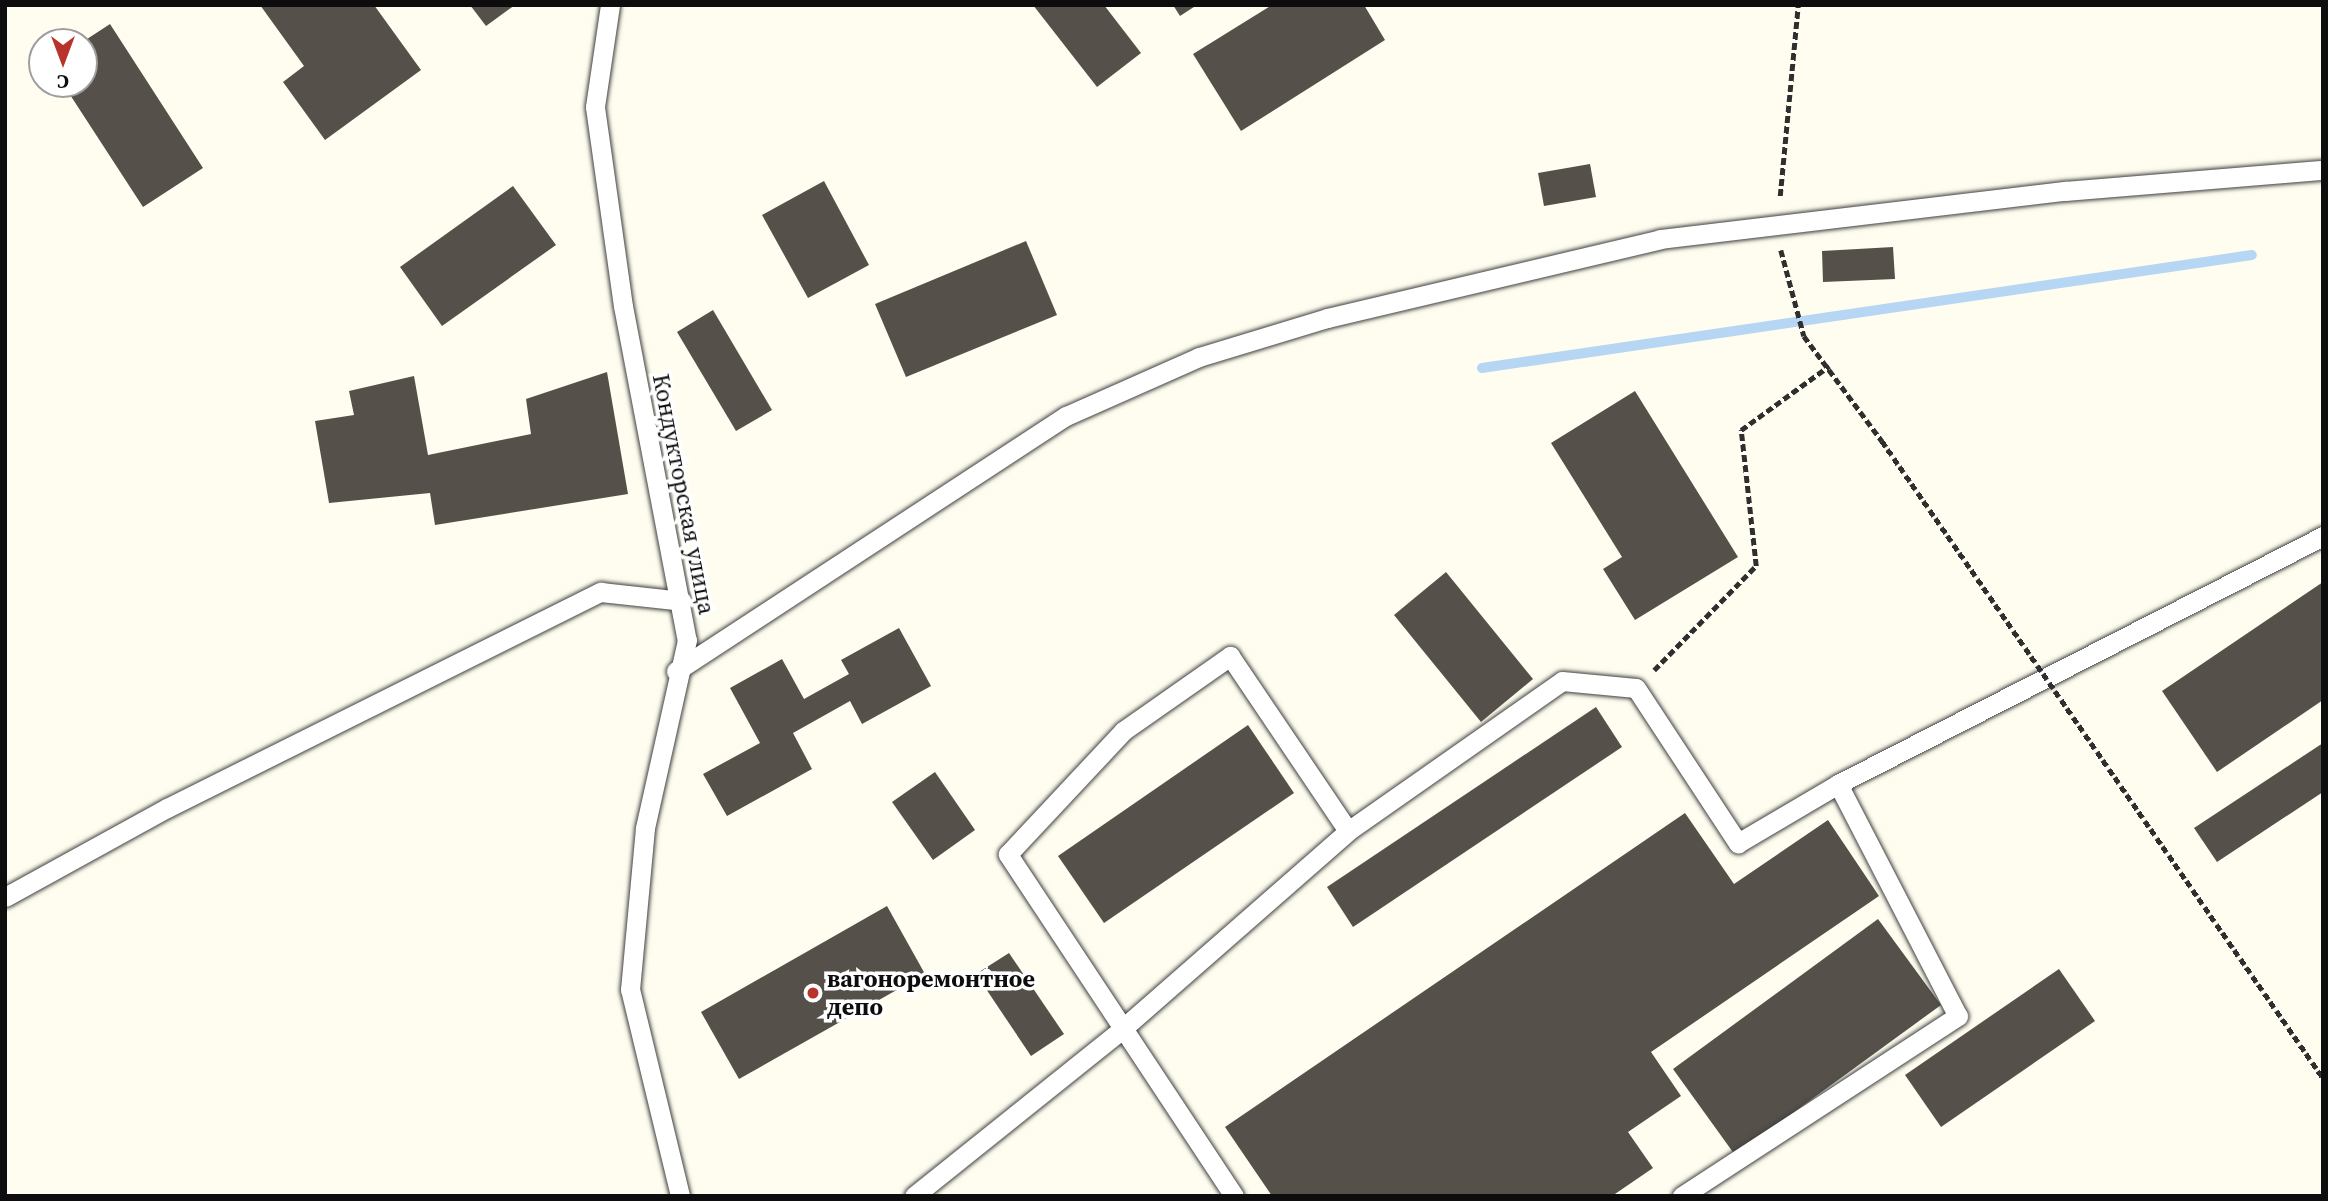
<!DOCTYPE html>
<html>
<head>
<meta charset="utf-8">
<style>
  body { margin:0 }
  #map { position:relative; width:2328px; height:1201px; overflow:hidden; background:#fefdef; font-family:"Source Serif 4",serif }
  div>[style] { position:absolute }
  .stream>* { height:10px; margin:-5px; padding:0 5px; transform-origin:5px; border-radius:5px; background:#b6d6f3 }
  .building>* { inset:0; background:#56504a }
  .path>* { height:4.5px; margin-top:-2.25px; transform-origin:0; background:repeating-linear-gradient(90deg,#2f2f2f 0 7px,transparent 0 10.5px) }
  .roads { filter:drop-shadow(0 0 2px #404040) drop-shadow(0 0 2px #404040) }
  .lane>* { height:19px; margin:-9.5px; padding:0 9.5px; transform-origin:9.5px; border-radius:9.5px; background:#fff }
  .path-bridge>* { height:4.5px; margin-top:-2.25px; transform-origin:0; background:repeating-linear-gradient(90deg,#2f2f2f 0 7px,transparent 0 10.5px) }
  .dots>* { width:19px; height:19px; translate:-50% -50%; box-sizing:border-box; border:4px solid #fff; border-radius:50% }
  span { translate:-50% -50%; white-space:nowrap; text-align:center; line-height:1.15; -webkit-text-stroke:7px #fff; paint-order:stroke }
  .street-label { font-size:24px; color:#0d0d0d }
  .poi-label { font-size:24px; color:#0d0d0d; font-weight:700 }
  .left { translate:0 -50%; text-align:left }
  .frame { position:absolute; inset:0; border:7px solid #0d0d0d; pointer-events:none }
  .north { position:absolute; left:28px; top:28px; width:70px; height:70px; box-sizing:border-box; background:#fff; border:2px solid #9e9e9e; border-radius:50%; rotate:180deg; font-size:19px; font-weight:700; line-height:28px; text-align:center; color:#0d0d0d }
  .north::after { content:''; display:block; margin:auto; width:24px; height:32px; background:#b7332c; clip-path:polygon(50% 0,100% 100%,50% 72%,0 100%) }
</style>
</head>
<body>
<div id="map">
  <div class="stream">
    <div style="left:1482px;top:368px;width:778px;rotate:-8.35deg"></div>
  </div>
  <div class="building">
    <div style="clip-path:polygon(260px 5px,374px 5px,421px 70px,325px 140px,283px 82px,304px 66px)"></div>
    <div style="clip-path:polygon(470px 5px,515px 5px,486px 26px)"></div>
    <div style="clip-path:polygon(1033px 5px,1104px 5px,1141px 53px,1097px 87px)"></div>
    <div style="clip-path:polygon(1173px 5px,1197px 5px,1180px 16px)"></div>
    <div style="clip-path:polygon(1272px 5px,1364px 5px,1385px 40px,1241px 131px,1193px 54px)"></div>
    <div style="clip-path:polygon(110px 24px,203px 168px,143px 207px,63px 84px,84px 84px,84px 41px)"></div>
    <div style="clip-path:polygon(1590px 164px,1596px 197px,1544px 206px,1538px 173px)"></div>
    <div style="clip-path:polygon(824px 181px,869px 265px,808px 298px,762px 215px)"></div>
    <div style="clip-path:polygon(513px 186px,556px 245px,442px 326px,400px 267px)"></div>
    <div style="clip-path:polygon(1026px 241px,1057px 315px,906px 377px,875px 304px)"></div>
    <div style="clip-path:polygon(1893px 247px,1895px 279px,1823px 282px,1822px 251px)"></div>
    <div style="clip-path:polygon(713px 310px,772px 410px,736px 431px,677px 332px)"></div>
    <div style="clip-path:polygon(607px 372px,628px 494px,435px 525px,430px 493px,329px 503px,315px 421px,354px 415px,349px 391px,414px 376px,428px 455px,531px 434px,526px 399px)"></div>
    <div style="clip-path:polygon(1635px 391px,1738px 557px,1635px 620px,1603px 569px,1622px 557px,1551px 443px)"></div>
    <div style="clip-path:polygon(1446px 572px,1533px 679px,1481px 722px,1394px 615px)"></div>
    <div style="clip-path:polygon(2323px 582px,2323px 700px,2217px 772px,2162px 691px)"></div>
    <div style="clip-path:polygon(899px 628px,931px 686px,862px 724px,850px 701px,793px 733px,812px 769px,727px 816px,703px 774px,760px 743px,730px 688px,782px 659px,804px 699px,849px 674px,841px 660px)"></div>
    <div style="clip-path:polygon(1596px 707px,1622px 747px,1353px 927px,1327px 887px)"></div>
    <div style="clip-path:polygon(1248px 725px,1294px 793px,1104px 923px,1058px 856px)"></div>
    <div style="clip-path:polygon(2323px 743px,2323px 792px,2217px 862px,2194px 828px)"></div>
    <div style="clip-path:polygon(935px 772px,975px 830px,933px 860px,892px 802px)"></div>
    <div style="clip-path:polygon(1685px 813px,1734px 884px,1828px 820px,1879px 896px,1651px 1052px,1681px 1096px,1628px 1132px,1653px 1168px,1612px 1196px,1272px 1196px,1225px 1127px)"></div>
    <div style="clip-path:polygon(887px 906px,925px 974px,739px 1079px,701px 1012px)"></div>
    <div style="clip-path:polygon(1878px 919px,1941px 1005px,1735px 1155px,1673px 1069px)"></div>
    <div style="clip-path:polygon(1009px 953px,1064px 1034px,1031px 1056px,976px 974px)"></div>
    <div style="clip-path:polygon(2059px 969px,2095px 1021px,1941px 1127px,1905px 1075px)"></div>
  </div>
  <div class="path">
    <div style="left:1780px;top:196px;width:192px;rotate:-84.6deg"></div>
    <div style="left:1781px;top:250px;width:89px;rotate:75deg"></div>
    <div style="left:1804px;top:336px;width:131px;rotate:53.4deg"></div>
    <div style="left:1654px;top:670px;width:146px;rotate:-45.6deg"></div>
    <div style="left:1756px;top:566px;width:137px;rotate:-96.3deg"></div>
    <div style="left:1741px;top:430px;width:109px;rotate:-36deg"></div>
  </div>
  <div class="roads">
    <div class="lane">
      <div style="left:610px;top:5px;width:103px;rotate:98.4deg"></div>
      <div style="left:595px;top:107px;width:201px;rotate:82deg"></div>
      <div style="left:623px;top:306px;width:340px;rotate:79.2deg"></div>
      <div style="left:687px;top:640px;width:193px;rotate:102.6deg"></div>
      <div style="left:645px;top:828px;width:162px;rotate:95.3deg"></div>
      <div style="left:630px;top:989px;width:213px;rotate:76.4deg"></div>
      <div style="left:676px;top:671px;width:466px;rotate:-33.2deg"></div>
      <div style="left:1066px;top:416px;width:145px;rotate:-23.9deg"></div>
      <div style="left:1199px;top:357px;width:134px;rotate:-16.9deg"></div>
      <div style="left:1327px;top:318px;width:342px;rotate:-13.3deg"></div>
      <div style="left:1660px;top:239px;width:408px;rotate:-6.8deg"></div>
      <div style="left:2065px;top:191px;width:259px;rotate:-4.7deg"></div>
      <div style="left:1838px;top:784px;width:545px;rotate:-27.08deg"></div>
      <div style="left:5px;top:897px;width:185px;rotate:-28.8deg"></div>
      <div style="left:167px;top:808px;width:485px;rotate:-26.5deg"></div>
      <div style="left:601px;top:592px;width:81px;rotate:6.3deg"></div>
      <div style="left:914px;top:1196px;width:265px;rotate:-38.7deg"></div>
      <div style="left:1121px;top:1030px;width:302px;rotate:-41.2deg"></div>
      <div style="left:1348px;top:831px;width:261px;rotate:-35deg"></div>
      <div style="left:1562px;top:681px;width:74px;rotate:5.4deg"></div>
      <div style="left:1636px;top:688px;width:186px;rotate:56.7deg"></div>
      <div style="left:1738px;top:843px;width:116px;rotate:-30.5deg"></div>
      <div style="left:1838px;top:784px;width:261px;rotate:62.7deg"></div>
      <div style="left:1958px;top:1016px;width:330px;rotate:146.9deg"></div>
      <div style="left:1234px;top:1196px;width:410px;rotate:-123.5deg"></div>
      <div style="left:1008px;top:854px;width:168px;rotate:-46.9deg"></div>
      <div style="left:1123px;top:731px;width:131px;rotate:-35deg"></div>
      <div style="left:1230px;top:656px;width:211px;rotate:56deg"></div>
    </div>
  </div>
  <div class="path-bridge">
    <div style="left:1882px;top:441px;width:775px;rotate:55.3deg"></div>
  </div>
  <div class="dots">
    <div style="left:813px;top:993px;background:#b7332c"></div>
  </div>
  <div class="street-label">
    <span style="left:684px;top:494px;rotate:79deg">Кондукторская улица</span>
  </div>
  <div class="poi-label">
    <span class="left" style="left:827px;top:993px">вагоноремонтное<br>депо</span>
  </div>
  <div class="frame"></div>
  <div class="north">С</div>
</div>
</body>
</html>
